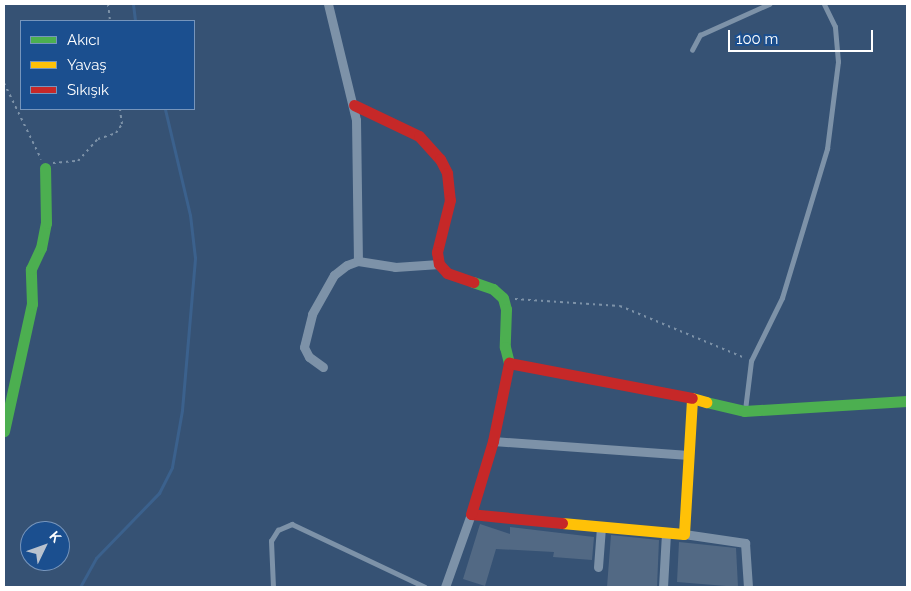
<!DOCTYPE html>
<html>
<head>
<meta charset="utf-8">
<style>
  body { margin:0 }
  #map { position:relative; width:911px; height:591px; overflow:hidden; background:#365274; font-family:Raleway,sans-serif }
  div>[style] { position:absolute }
  .stream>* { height:3px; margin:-1.5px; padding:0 1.5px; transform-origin:1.5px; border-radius:1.5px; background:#3b618d }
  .building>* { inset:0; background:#526984 }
  .path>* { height:2px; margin-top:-1px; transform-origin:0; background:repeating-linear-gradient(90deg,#7d92a8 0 2.5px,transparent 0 6.5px) }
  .lane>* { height:4.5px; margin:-2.25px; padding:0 2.25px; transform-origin:2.25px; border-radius:2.25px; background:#7d92a8 }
  .street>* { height:9px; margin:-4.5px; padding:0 4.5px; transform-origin:4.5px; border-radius:4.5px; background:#7d92a8 }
  .fast>* { height:11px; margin:-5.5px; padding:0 5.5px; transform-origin:5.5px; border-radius:5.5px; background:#4caf50 }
  .slow>* { height:11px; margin:-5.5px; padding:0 5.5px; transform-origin:5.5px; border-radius:5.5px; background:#ffc107 }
  .jam>* { height:11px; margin:-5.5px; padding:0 5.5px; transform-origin:5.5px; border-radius:5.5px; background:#c62828 }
  span { translate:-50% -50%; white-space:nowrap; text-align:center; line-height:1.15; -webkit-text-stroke:4.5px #1b4f8f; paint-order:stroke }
  .frame { position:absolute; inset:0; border:5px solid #fff; pointer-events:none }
  .legend { position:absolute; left:20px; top:20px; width:175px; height:90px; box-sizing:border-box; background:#1b4f8f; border:1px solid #7695bc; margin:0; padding:6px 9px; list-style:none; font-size:15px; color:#fff }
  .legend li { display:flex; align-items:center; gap:10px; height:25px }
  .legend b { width:25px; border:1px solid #7695bc }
  .north { position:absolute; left:20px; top:521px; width:50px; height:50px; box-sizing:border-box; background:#1b4f8f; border:1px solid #7695bc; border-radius:50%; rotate:48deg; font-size:14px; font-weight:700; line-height:20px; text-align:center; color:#fff }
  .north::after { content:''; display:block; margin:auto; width:18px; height:22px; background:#b9c2ce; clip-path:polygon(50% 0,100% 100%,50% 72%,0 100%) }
  .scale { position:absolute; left:728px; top:30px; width:145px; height:22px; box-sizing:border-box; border:2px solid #fff; border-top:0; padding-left:6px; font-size:15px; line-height:18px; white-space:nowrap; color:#fff; -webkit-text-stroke:4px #1b4f8f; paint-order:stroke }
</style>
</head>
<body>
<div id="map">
  <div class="stream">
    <div style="left:133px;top:4px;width:17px;rotate:83deg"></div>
    <div style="left:80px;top:587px;width:33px;rotate:-61deg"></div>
    <div style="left:96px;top:558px;width:91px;rotate:-45.9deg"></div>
    <div style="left:159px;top:493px;width:29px;rotate:-63deg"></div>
    <div style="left:172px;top:467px;width:58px;rotate:-80deg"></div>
    <div style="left:182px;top:410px;width:153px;rotate:-85.1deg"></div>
    <div style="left:195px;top:258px;width:43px;rotate:-96.6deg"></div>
    <div style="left:190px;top:215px;width:109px;rotate:-103.3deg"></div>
  </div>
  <div class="building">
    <div style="clip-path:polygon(480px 524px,510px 534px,510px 527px,594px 537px,592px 560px,553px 557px,554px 552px,496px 549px,485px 586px,463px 579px)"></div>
    <div style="clip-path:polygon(611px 535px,659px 540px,657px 587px,607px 587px)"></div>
    <div style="clip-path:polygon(679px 542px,736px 548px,738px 587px,677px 582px)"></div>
  </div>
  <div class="path">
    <div style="left:108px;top:4px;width:17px;rotate:83deg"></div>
    <div style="left:4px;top:83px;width:85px;rotate:64deg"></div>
    <div style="left:53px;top:163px;width:25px;rotate:-5deg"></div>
    <div style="left:78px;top:161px;width:30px;rotate:-48deg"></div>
    <div style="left:98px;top:139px;width:19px;rotate:-18deg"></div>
    <div style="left:116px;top:133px;width:11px;rotate:-56deg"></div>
    <div style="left:122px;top:124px;width:15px;rotate:-98deg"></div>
    <div style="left:515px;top:299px;width:105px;rotate:3.8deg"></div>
    <div style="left:620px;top:306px;width:135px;rotate:22.6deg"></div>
  </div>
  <div class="lane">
    <div style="left:692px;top:50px;width:17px;rotate:-62deg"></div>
    <div style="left:700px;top:35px;width:76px;rotate:-24.2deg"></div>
    <div style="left:745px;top:410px;width:49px;rotate:-83deg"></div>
    <div style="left:751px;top:361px;width:70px;rotate:-63.8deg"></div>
    <div style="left:782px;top:298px;width:156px;rotate:-73.2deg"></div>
    <div style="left:827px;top:149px;width:88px;rotate:-82.8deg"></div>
    <div style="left:838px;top:62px;width:35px;rotate:-95deg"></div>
    <div style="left:835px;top:27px;width:25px;rotate:-116deg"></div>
    <div style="left:273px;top:587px;width:46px;rotate:-92.5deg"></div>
    <div style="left:271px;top:541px;width:13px;rotate:-58deg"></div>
    <div style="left:278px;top:530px;width:15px;rotate:-23deg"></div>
    <div style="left:292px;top:524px;width:147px;rotate:25.3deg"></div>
  </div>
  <div class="street">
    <div style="left:328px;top:4px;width:119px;rotate:76.4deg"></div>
    <div style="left:356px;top:120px;width:141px;rotate:89.2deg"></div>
    <div style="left:323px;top:367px;width:17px;rotate:-144deg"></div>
    <div style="left:309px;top:357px;width:11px;rotate:-117deg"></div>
    <div style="left:304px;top:347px;width:34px;rotate:-76deg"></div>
    <div style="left:312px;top:314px;width:45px;rotate:-60.6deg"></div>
    <div style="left:334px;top:275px;width:16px;rotate:-38deg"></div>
    <div style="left:347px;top:265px;width:12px;rotate:-20deg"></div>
    <div style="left:358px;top:261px;width:37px;rotate:9deg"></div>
    <div style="left:395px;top:267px;width:44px;rotate:-3.9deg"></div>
    <div style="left:493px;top:441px;width:196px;rotate:4.1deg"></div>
    <div style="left:684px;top:534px;width:62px;rotate:8.4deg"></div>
    <div style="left:745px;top:543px;width:44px;rotate:86.1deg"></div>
    <div style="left:598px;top:567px;width:40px;rotate:-85.7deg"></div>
    <div style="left:445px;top:587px;width:77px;rotate:-70.4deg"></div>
    <div style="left:663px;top:587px;width:54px;rotate:-86.8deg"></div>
  </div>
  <div class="fast">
    <div style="left:473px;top:282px;width:21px;rotate:19deg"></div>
    <div style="left:493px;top:289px;width:13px;rotate:42deg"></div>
    <div style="left:503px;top:298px;width:11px;rotate:75deg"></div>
    <div style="left:506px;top:309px;width:38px;rotate:92deg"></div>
    <div style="left:505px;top:347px;width:16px;rotate:76deg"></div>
    <div style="left:706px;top:402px;width:39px;rotate:13deg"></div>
    <div style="left:744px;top:411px;width:163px;rotate:-3.5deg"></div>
    <div style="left:4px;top:431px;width:130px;rotate:-77.6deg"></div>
    <div style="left:32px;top:304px;width:35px;rotate:-92deg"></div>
    <div style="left:31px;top:269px;width:23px;rotate:-65deg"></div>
    <div style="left:41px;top:248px;width:25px;rotate:-79deg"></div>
    <div style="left:46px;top:223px;width:55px;rotate:-91deg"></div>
  </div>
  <div class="slow">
    <div style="left:562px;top:523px;width:122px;rotate:5.2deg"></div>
    <div style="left:684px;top:534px;width:136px;rotate:-86.6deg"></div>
    <div style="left:692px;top:398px;width:15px;rotate:16deg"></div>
  </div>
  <div class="jam">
    <div style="left:354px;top:105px;width:72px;rotate:25.5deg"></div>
    <div style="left:419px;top:136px;width:31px;rotate:48deg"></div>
    <div style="left:440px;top:159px;width:16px;rotate:63deg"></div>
    <div style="left:447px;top:173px;width:27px;rotate:84deg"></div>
    <div style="left:450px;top:200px;width:54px;rotate:104deg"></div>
    <div style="left:437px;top:252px;width:12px;rotate:81deg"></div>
    <div style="left:439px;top:264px;width:12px;rotate:48deg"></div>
    <div style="left:447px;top:273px;width:28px;rotate:19deg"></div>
    <div style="left:562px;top:523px;width:91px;rotate:-174.4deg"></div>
    <div style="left:471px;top:514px;width:76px;rotate:-73.2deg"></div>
    <div style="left:493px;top:441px;width:80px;rotate:-78.4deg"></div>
    <div style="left:509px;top:363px;width:186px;rotate:10.8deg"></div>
  </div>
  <div class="frame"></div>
  <ul class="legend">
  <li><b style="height:6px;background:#4caf50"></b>Akıcı</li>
  <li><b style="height:6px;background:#ffc107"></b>Yavaş</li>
  <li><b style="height:6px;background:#c62828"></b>Sıkışık</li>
  </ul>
  <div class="north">K</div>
  <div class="scale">100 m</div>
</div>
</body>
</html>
